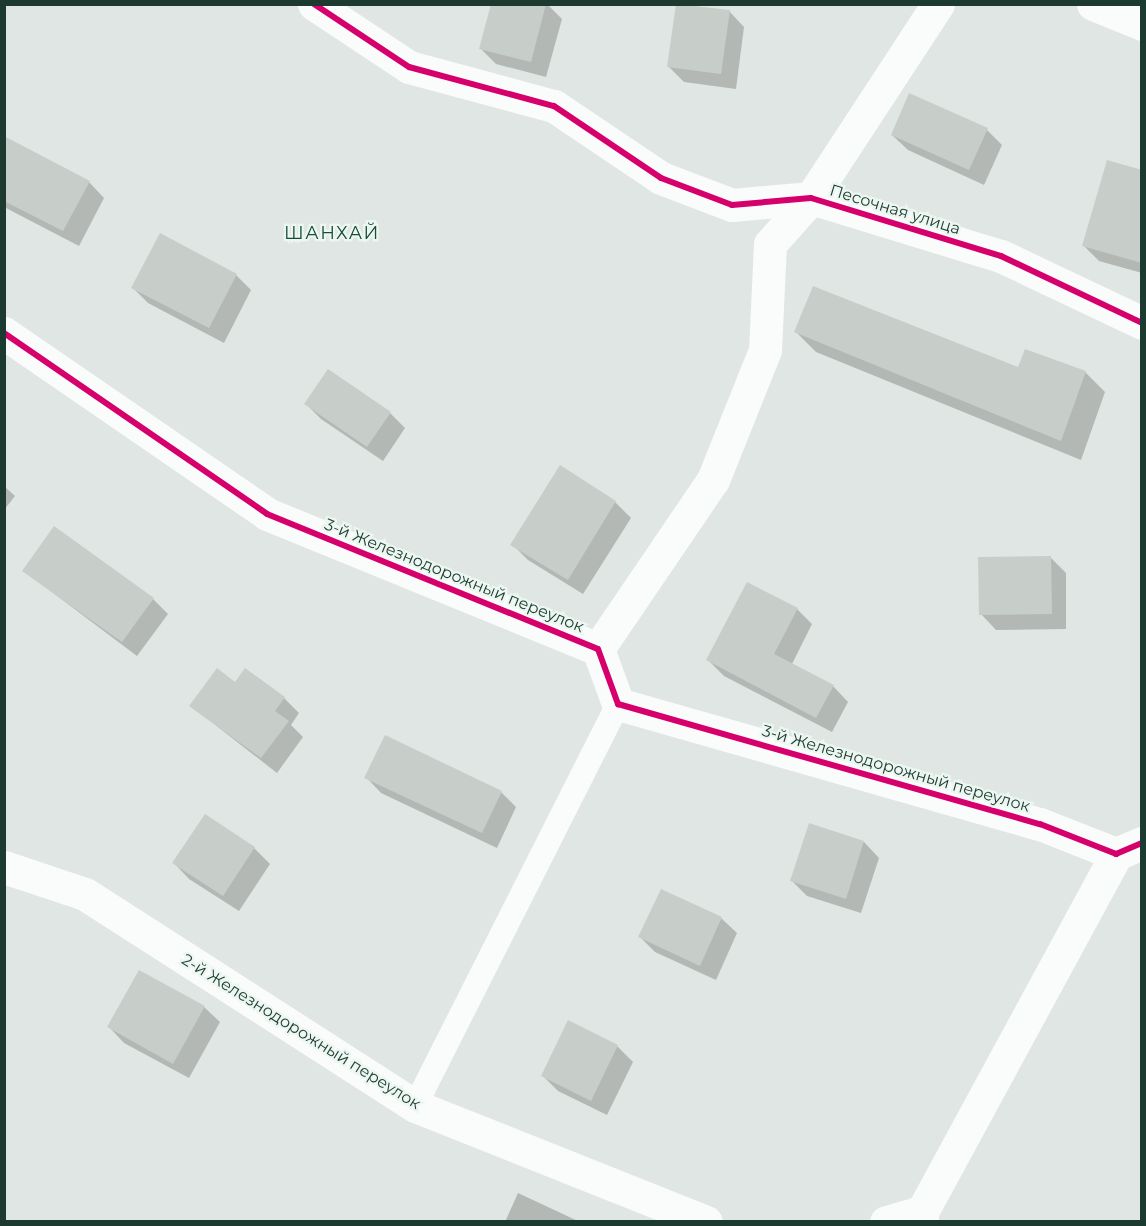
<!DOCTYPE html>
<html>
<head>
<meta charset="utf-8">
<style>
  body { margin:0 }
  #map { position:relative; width:1146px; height:1226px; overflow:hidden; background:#e0e6e3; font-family:Montserrat,sans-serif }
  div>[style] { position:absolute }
  .shadow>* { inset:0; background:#0003 }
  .building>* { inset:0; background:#c7ceca }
  .lane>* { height:24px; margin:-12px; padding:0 12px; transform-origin:12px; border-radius:12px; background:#fafbfb }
  .street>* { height:33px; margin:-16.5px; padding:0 16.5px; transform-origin:16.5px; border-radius:16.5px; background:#fafbfb }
  .cycleway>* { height:6px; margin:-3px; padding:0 3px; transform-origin:3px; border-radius:3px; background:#d6006c }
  span { translate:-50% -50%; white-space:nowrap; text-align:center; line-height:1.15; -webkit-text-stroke:4.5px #ecf7f1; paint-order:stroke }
  .street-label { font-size:16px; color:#1d3a30 }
  .neighbourhood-label { font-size:18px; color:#184d3c; letter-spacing:1.5px }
  .frame { position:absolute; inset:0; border:6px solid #1d3a30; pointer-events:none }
</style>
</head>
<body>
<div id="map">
  <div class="shadow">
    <div style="clip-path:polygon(492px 4px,547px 4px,562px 19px,546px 77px,496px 64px,481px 49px)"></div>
    <div style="clip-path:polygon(729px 11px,744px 27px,736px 89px,684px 82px,669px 67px)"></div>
    <div style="clip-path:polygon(987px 130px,1002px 145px,984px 185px,908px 150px,892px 135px)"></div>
    <div style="clip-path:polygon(4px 138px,89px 182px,104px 198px,79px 246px,4px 207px)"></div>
    <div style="clip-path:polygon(1142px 172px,1142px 273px,1099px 261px,1084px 246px)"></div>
    <div style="clip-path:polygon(236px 275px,251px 290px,224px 343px,148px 303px,133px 288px)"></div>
    <div style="clip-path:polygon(796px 332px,1019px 369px,1085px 372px,1105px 392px,1081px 460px,816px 352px)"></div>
    <div style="clip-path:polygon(305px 403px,390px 413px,405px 428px,383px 461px,321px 419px)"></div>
    <div style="clip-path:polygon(560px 468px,615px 502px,631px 518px,583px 594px,528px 560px,512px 544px)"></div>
    <div style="clip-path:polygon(4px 486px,15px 496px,4px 510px)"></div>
    <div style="clip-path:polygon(1051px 558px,1066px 573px,1066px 629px,996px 630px,981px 614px)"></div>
    <div style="clip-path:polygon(24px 571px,153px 599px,168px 614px,137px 656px)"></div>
    <div style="clip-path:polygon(797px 609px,812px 624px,792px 664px,833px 686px,848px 702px,832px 732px,724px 676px,708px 660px)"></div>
    <div style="clip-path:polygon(236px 684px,284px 698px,299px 713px,291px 725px,303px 737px,277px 773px,191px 706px)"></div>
    <div style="clip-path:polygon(366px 777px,501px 792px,516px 807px,497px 848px,381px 793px)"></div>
    <div style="clip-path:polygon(205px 816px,254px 848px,270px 864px,239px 911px,189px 879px,174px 863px)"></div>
    <div style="clip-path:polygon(864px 842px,879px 858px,861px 913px,807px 896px,791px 880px)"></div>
    <div style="clip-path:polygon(721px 918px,737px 933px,716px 980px,655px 952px,640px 937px)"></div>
    <div style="clip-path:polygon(204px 1007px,220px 1022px,189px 1078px,124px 1043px,109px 1027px)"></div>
    <div style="clip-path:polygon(617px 1046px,633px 1062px,607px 1115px,558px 1091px,543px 1076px)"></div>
    <div style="clip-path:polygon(518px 1193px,580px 1222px,505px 1222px)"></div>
  </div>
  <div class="building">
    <div style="clip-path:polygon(491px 4px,546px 4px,531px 62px,479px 49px)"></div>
    <div style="clip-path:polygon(676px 4px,730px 10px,721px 74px,667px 67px)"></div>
    <div style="clip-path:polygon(909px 93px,988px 128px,969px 170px,891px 135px)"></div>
    <div style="clip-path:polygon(4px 136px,90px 181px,63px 231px,4px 201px)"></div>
    <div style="clip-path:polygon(1107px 160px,1142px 170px,1142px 263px,1082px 246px)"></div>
    <div style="clip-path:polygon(160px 233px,237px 274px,209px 328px,131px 288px)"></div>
    <div style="clip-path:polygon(813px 286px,1018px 367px,1025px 349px,1086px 371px,1061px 441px,794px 332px)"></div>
    <div style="clip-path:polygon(328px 369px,391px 412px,367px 447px,304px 404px)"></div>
    <div style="clip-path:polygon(560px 465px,616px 501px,568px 580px,510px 545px)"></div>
    <div style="clip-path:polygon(54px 526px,154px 598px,122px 642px,22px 571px)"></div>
    <div style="clip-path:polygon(1051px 556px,1052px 614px,979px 615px,978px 557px)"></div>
    <div style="clip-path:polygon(747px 582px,798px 608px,774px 654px,834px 685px,816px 718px,706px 660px)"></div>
    <div style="clip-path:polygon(217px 668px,235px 682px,245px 668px,285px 697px,275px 711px,289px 721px,261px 758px,189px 706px)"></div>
    <div style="clip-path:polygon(385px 735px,502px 791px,482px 833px,364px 778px)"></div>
    <div style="clip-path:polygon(205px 814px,255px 847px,223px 896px,172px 863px)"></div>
    <div style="clip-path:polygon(809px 823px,864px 841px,846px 899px,790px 881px)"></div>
    <div style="clip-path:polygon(661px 889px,722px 917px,700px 966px,638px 937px)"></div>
    <div style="clip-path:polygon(139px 970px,205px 1006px,173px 1064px,107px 1027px)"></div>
    <div style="clip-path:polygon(568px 1020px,618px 1045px,591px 1101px,541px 1076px)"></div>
  </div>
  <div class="lane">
    <div style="left:415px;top:1106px;width:450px;rotate:-63.2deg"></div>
  </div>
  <div class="street">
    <div style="left:314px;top:4px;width:114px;rotate:33.6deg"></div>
    <div style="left:409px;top:67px;width:150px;rotate:15.1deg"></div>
    <div style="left:554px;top:106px;width:129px;rotate:33.9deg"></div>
    <div style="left:661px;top:178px;width:76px;rotate:20.8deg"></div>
    <div style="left:732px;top:205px;width:79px;rotate:-5.1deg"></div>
    <div style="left:811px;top:198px;width:199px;rotate:17deg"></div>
    <div style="left:1001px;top:256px;width:156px;rotate:25.4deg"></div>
    <div style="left:1093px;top:4px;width:53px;rotate:22.2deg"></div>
    <div style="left:4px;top:333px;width:319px;rotate:34.5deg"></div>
    <div style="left:267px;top:514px;width:357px;rotate:22.2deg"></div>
    <div style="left:598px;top:649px;width:59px;rotate:70deg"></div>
    <div style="left:618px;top:704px;width:439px;rotate:15.9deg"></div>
    <div style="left:1040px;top:824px;width:82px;rotate:21.5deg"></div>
    <div style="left:1116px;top:854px;width:28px;rotate:-23deg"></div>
    <div style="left:598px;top:649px;width:204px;rotate:-55.8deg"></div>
    <div style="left:713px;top:480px;width:140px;rotate:-68.2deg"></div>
    <div style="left:765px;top:350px;width:106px;rotate:-87.3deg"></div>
    <div style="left:770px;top:244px;width:62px;rotate:-48.3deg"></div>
    <div style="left:811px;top:198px;width:232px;rotate:-56.8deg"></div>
    <div style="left:4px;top:867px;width:85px;rotate:18.4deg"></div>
    <div style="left:85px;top:894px;width:392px;rotate:32.7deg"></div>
    <div style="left:415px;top:1106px;width:313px;rotate:21.7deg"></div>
    <div style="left:886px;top:1222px;width:37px;rotate:-16deg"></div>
    <div style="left:922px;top:1222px;width:10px;rotate:-90deg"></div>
    <div style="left:922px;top:1212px;width:407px;rotate:-61.5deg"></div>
  </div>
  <div class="cycleway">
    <div style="left:314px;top:4px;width:114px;rotate:33.6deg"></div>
    <div style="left:409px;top:67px;width:150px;rotate:15.1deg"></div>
    <div style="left:554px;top:106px;width:129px;rotate:33.9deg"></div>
    <div style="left:661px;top:178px;width:76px;rotate:20.8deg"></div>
    <div style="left:732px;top:205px;width:79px;rotate:-5.1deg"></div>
    <div style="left:811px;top:198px;width:199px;rotate:17deg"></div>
    <div style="left:1001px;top:256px;width:156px;rotate:25.4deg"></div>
    <div style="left:4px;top:333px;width:319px;rotate:34.5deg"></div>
    <div style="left:267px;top:514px;width:357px;rotate:22.2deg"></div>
    <div style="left:598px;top:649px;width:59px;rotate:70deg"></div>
    <div style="left:618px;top:704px;width:439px;rotate:15.9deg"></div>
    <div style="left:1040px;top:824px;width:82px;rotate:21.5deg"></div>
    <div style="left:1116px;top:854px;width:28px;rotate:-23deg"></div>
  </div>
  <div class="street-label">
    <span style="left:895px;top:210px;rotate:17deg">Песочная улица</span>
    <span style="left:454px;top:576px;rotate:22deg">3-й Железнодорожный переулок</span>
    <span style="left:896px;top:769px;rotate:16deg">3-й Железнодорожный переулок</span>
    <span style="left:301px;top:1032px;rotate:32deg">2-й Железнодорожный переулок</span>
  </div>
  <div class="neighbourhood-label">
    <span style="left:332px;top:233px">ШАНХАЙ</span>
  </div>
  <div class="frame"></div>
</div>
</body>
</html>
